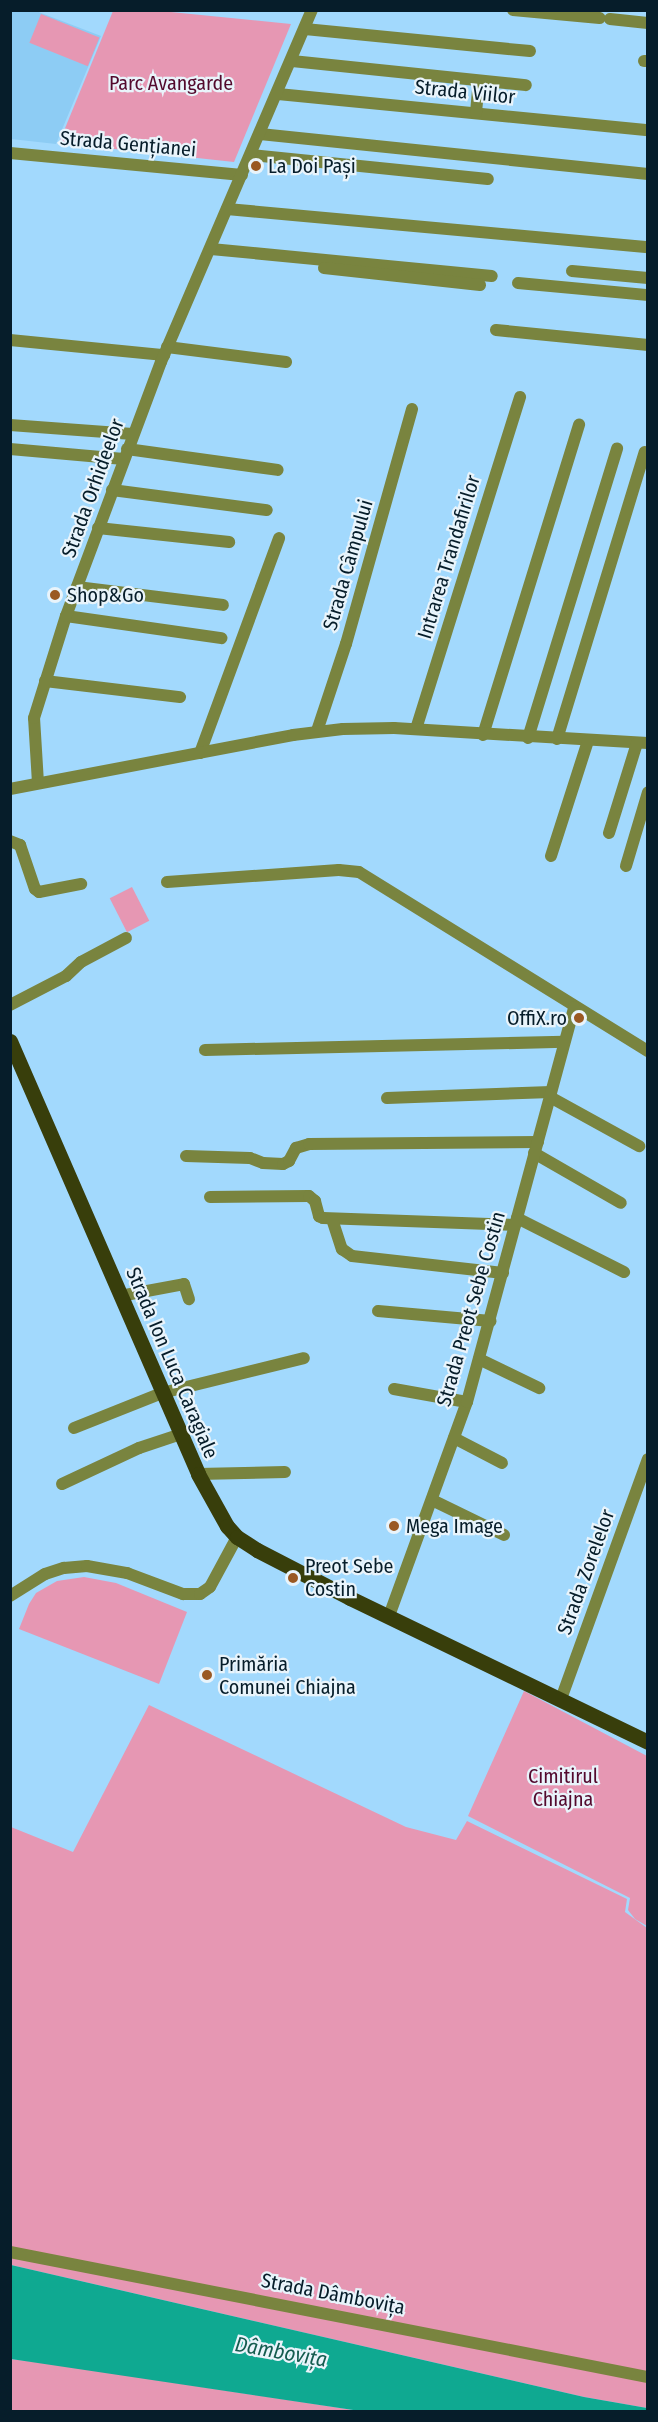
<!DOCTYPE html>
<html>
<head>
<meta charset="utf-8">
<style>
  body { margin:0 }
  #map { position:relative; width:658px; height:2422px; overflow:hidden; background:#a2d9fd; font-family:"Fira Sans Condensed",sans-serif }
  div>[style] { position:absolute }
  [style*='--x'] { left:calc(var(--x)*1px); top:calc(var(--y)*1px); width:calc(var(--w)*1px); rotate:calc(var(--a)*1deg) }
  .built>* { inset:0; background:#8dccf4 }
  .green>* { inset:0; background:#e697b3; transform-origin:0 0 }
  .water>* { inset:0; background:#0fa991 }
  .minor>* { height:12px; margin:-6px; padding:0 6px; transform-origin:6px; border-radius:6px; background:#79843f }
  .major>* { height:15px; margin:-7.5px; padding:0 7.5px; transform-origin:7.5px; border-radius:7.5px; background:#383e0b }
  .dots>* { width:16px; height:16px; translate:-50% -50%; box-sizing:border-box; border:3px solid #e9f4fb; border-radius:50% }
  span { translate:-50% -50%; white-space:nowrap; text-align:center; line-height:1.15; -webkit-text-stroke:4.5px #e9f4fb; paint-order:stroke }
  .park-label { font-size:20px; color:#53092d }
  .street-label { font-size:20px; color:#061d2a }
  .poi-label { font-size:20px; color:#061d2a }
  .left { translate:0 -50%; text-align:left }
  .right { translate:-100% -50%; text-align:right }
  .water-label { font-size:21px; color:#145c4f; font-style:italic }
  .frame { position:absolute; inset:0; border:12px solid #061d2a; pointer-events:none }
</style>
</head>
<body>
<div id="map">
  <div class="built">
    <i style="clip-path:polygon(11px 11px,36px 11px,101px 36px,56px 144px,11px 139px)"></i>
  </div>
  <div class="green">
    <i style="clip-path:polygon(113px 11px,161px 11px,291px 24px,234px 162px,59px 143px)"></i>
    <i style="left:41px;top:14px;width:63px;height:31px;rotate:22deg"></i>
    <i style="left:132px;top:887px;width:38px;height:25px;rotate:63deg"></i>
    <i style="clip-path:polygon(84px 1577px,116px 1583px,187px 1612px,159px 1684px,19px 1629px,29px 1604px,36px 1593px,57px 1581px)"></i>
    <i style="clip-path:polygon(524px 1691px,647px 1756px,647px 1926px,635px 1919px,628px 1910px,630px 1898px,468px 1816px)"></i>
    <i style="clip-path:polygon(149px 1705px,406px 1827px,456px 1840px,467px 1821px,627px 1899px,625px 1912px,647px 1928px,647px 2408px,584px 2397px,11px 2265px,11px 1827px,73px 1852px)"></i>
    <i style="clip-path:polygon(10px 2359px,52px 2364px,360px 2411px,11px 2411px)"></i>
  </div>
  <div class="water">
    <i style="clip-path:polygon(11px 2265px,584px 2397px,647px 2408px,647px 2411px,360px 2411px,11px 2359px)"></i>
  </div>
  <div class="minor">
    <i style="--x:513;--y:10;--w:87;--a:5.3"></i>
    <i style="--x:610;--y:19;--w:38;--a:6"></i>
    <i style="--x:305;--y:29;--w:226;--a:5.6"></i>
    <i style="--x:292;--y:61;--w:235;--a:5.9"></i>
    <i style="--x:644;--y:61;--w:4;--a:0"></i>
    <i style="--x:278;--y:94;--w:372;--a:5.6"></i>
    <i style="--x:476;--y:113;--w:32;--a:-85"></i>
    <i style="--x:260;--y:134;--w:390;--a:5.9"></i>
    <i style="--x:10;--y:153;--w:233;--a:5.4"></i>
    <i style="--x:251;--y:155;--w:238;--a:5.8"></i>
    <i style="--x:227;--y:209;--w:423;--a:5.2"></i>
    <i style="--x:211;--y:249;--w:282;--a:5.5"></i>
    <i style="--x:324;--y:268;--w:157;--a:6.2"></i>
    <i style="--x:572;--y:271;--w:76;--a:5.3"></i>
    <i style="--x:518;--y:283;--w:131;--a:5.3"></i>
    <i style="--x:496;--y:330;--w:153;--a:5.6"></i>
    <i style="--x:10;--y:340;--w:155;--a:5.6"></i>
    <i style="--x:167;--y:347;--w:120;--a:7.2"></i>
    <i style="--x:10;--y:425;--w:123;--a:4.2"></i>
    <i style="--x:10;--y:449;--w:114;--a:5"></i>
    <i style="--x:127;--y:449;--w:152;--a:7.9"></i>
    <i style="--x:112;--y:490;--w:156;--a:7.4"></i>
    <i style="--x:98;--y:528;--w:132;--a:6.1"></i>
    <i style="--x:77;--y:587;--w:147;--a:7"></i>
    <i style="--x:66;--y:616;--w:157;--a:8.1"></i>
    <i style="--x:45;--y:681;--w:136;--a:6.8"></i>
    <i style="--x:416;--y:729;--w:348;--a:-72.6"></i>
    <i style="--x:317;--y:731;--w:92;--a:-71.6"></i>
    <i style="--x:346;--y:644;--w:244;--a:-74.3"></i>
    <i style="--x:483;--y:735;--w:325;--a:-72.8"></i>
    <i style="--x:528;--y:738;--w:303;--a:-72.9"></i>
    <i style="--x:557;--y:739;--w:300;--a:-73"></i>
    <i style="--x:200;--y:753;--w:229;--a:-69.8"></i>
    <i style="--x:38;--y:783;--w:65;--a:-93.5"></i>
    <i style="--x:34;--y:718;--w:107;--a:-72.6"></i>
    <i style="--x:66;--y:616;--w:271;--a:-69.5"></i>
    <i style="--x:161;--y:362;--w:383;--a:-66.8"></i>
    <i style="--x:10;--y:789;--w:288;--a:-10.8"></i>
    <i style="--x:293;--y:735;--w:50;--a:-6.8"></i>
    <i style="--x:343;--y:729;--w:51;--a:-1.1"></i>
    <i style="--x:394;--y:728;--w:254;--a:3.4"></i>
    <i style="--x:609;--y:833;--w:94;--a:-72.7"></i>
    <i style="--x:10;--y:841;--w:11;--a:22"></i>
    <i style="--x:20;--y:845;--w:46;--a:71.2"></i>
    <i style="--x:35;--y:889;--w:5;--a:37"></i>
    <i style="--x:39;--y:892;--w:43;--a:-10.8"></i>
    <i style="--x:551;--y:856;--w:121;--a:-72.2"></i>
    <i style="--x:626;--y:866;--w:77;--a:-73.4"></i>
    <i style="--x:167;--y:882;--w:172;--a:-4"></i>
    <i style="--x:339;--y:870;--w:20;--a:6"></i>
    <i style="--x:359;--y:872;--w:340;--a:31.8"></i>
    <i style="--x:10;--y:1005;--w:63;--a:-27.4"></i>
    <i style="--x:66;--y:976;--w:21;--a:-43"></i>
    <i style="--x:81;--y:962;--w:51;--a:-28.1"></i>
    <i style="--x:205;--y:1050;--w:359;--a:-1.3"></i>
    <i style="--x:550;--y:1097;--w:102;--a:28.8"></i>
    <i style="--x:387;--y:1098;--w:164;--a:-2.1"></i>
    <i style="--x:534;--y:1153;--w:100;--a:29.9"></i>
    <i style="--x:186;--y:1156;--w:64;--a:1.8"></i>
    <i style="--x:250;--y:1158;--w:14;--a:21"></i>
    <i style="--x:263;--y:1163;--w:20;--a:3"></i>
    <i style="--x:283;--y:1164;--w:7;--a:-27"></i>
    <i style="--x:289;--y:1161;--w:15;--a:-62"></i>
    <i style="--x:296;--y:1148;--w:14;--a:-17"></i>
    <i style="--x:309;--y:1144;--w:229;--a:-0.5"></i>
    <i style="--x:210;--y:1197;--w:99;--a:-0.6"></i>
    <i style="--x:309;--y:1196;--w:8;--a:40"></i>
    <i style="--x:315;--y:1201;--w:16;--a:75"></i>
    <i style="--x:319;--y:1216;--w:4;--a:27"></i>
    <i style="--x:323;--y:1218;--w:192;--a:2.1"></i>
    <i style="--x:517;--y:1218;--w:120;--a:26.8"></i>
    <i style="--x:332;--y:1219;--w:32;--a:72"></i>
    <i style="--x:342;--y:1249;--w:12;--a:35"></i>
    <i style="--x:352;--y:1256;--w:152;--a:6.4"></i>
    <i style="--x:120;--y:1296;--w:65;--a:-10.6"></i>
    <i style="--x:184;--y:1284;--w:16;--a:72"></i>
    <i style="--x:378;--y:1311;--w:113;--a:5.1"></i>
    <i style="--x:479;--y:1359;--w:67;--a:25.8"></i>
    <i style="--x:394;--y:1389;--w:74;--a:10.1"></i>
    <i style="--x:74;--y:1428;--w:95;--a:-21.7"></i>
    <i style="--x:162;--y:1393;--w:146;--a:-13.8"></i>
    <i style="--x:454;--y:1438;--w:54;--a:27.5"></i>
    <i style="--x:198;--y:1474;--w:87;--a:-1.3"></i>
    <i style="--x:62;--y:1484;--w:85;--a:-25.1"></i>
    <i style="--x:139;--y:1448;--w:44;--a:-18.4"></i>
    <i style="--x:432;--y:1500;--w:80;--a:25.9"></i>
    <i style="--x:10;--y:1596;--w:41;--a:-32.2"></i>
    <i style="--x:45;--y:1574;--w:20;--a:-18"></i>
    <i style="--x:64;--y:1568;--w:23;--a:-5"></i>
    <i style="--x:87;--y:1566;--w:41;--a:9.9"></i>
    <i style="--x:127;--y:1573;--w:60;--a:20.6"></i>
    <i style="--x:183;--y:1594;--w:17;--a:0"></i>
    <i style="--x:200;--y:1594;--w:12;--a:-35"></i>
    <i style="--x:210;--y:1587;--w:57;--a:-61.6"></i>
    <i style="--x:389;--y:1616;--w:228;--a:-70"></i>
    <i style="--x:467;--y:1402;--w:409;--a:-74.8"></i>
    <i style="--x:561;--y:1699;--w:255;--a:-70.1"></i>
    <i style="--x:10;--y:2252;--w:650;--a:11.09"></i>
  </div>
  <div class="major">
    <i style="--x:10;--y:1041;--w:472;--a:66.5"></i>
    <i style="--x:198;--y:1474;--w:60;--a:60.9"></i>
    <i style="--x:227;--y:1526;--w:15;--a:48"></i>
    <i style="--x:237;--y:1537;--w:24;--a:33"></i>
    <i style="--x:257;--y:1550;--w:105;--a:27.3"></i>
    <i style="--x:350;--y:1598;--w:331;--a:25.8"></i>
  </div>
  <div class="dots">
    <i style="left:256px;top:166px;background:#9a5923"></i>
    <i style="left:55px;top:595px;background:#9a5923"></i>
    <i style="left:579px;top:1018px;background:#9a5923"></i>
    <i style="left:394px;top:1526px;background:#9a5923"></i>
    <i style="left:293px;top:1578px;background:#9a5923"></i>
    <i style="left:207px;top:1675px;background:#9a5923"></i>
  </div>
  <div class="park-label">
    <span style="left:171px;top:83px">Parc Avangarde</span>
    <span style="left:563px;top:1788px">Cimitirul<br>Chiajna</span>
  </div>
  <div class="street-label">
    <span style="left:465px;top:92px;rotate:6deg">Strada Viilor</span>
    <span style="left:128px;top:144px;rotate:5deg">Strada Gențianei</span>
    <span style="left:93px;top:488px;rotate:-70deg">Strada Orhideelor</span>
    <span style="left:449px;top:557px;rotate:-73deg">Intrarea Trandafirilor</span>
    <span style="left:348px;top:565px;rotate:-74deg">Strada Câmpului</span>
    <span style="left:471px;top:1309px;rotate:-74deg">Strada Preot Sebe Costin</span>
    <span style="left:172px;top:1363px;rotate:67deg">Strada Ion Luca Caragiale</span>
    <span style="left:586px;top:1572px;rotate:-70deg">Strada Zorelelor</span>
    <span style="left:333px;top:2294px;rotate:11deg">Strada Dâmbovița</span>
  </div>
  <div class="poi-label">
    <span class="left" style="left:268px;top:166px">La Doi Pași</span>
    <span class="left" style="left:67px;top:595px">Shop&amp;Go</span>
    <span class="right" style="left:567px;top:1018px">OffiX.ro</span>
    <span class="left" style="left:406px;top:1526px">Mega Image</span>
    <span class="left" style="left:305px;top:1578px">Preot Sebe<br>Costin</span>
    <span class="left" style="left:219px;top:1676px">Primăria<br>Comunei Chiajna</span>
  </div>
  <div class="water-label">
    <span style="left:281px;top:2352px;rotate:10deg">Dâmbovița</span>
  </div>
  <div class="frame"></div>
</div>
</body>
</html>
